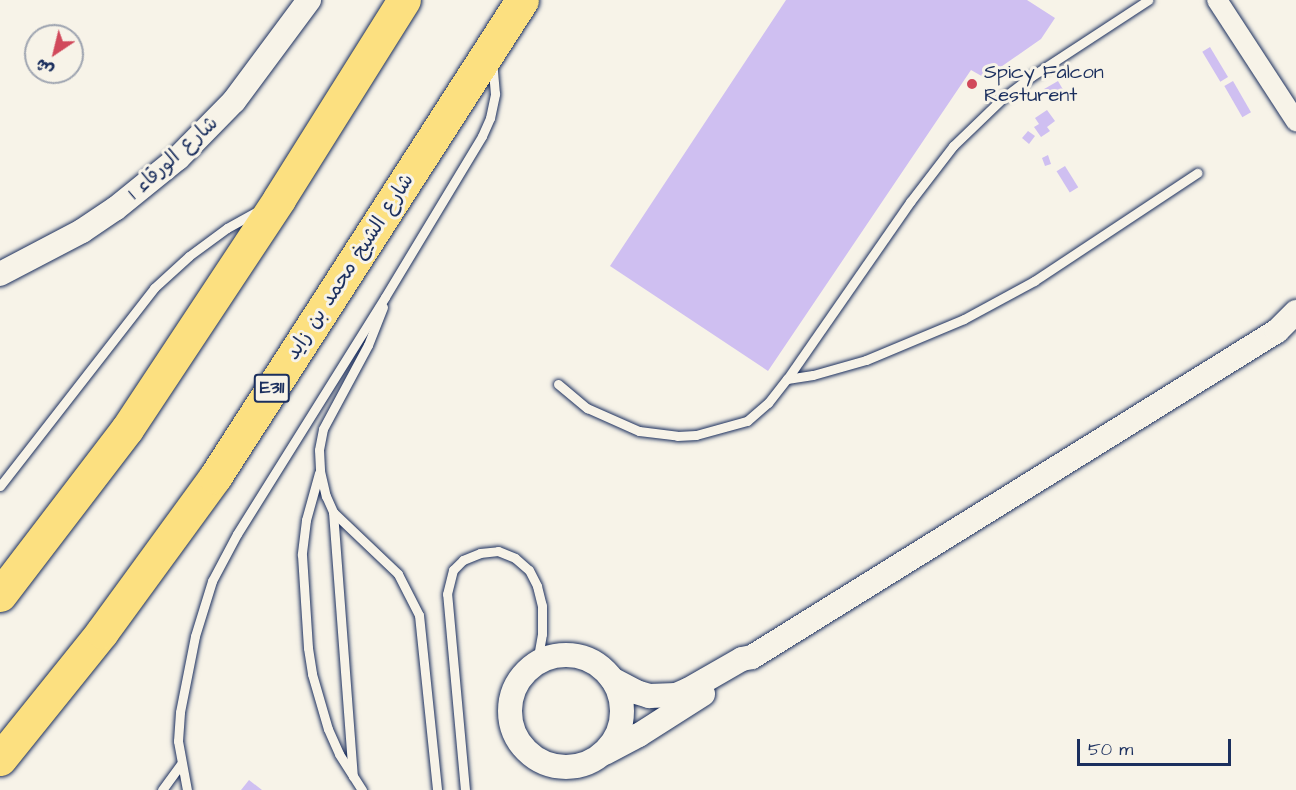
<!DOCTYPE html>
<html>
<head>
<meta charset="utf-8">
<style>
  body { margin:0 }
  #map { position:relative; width:1296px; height:790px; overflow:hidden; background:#f7f3e8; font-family:"Architects Daughter","Playpen Sans Arabic",sans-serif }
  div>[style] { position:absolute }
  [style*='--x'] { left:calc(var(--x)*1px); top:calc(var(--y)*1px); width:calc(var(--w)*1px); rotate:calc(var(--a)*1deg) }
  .building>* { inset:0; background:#cfbff1; transform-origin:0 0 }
  .roads { filter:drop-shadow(0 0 2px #1b2f5e) drop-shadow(0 0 2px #1b2f5e) }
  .service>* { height:9px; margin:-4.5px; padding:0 4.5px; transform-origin:4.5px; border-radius:4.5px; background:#f7f3e8 }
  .minor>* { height:20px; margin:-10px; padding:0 10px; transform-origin:10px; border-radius:10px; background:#f7f3e8 }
  .tertiary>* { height:24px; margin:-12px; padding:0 12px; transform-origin:12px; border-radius:12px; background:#f7f3e8 }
  .tertiary>.ring { margin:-12px; padding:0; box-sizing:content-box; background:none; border:24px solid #f7f3e8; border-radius:50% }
  .motorway>* { height:33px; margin:-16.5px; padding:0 16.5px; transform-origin:16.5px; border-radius:16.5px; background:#fce080 }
  .dots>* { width:16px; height:16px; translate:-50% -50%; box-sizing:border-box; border:3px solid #f7f3e8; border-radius:50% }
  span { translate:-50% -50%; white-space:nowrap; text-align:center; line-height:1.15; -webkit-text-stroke:6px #f7f3e8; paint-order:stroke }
  .shield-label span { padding:2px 4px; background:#f7f3e8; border:2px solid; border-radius:4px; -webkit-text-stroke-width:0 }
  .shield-label { font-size:18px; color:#1b2f5e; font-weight:700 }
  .poi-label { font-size:20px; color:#1b2f5e }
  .left { translate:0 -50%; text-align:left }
  .street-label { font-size:20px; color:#1b2f5e }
  .north { position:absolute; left:24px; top:24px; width:60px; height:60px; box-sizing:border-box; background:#f7f3e8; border:2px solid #9fa5b1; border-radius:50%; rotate:215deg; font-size:16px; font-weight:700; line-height:24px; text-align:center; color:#1b2f5e }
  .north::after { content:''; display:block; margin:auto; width:21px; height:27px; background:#d1495b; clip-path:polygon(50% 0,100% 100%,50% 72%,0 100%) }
  .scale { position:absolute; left:1077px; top:739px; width:154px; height:27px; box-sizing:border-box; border:3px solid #1b2f5e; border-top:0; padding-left:8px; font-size:18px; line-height:21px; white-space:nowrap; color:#1b2f5e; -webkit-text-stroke:4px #f7f3e8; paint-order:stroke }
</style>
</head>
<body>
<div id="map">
  <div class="building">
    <i style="clip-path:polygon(786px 0,1027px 0,1055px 18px,1041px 39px,985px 78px,971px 70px,768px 371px,610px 266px)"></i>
    <i style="left:1210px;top:47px;width:35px;height:9px;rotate:59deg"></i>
    <i style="left:1058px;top:81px;width:14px;height:16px;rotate:60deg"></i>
    <i style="left:1233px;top:81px;width:36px;height:10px;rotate:60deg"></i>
    <i style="clip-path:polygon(1047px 110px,1055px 121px,1047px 127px,1050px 131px,1041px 137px,1034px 127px,1039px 124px,1035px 118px)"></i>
    <i style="clip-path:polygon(1028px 131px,1035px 136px,1029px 144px,1022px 138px)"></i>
    <i style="clip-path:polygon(1048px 155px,1051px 164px,1045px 166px,1042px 158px)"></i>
    <i style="left:1065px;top:166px;width:25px;height:10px;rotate:58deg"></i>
    <i style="clip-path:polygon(249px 780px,262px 790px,241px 790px)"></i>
  </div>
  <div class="roads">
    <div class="service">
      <i style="--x:383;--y:307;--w:41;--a:111.5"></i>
      <i style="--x:368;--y:345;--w:95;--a:118.2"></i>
      <i style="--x:323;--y:429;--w:21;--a:101"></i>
      <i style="--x:319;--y:450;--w:21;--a:87"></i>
      <i style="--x:320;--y:471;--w:26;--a:77"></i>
      <i style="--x:326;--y:496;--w:17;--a:66"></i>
      <i style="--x:333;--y:512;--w:90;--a:43.6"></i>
      <i style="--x:398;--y:574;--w:46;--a:62.9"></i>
      <i style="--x:419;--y:615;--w:176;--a:84.1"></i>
      <i style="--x:787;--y:379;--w:26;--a:-9"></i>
      <i style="--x:813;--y:375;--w:55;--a:-15.8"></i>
      <i style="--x:866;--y:360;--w:106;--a:-22.7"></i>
      <i style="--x:964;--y:319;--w:80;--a:-28.5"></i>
      <i style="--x:1034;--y:281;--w:196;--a:-33.5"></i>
      <i style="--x:558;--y:384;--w:38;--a:40"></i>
      <i style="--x:587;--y:408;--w:57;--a:23.9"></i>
      <i style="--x:639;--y:431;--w:38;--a:7"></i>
      <i style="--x:677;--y:436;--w:19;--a:-3"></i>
      <i style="--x:696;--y:435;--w:53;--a:-15.4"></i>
      <i style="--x:747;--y:421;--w:28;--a:-41"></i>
      <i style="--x:768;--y:403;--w:31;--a:-52"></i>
      <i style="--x:787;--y:379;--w:216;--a:-55.2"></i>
      <i style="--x:910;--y:202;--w:71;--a:-52.5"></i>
      <i style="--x:953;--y:146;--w:71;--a:-43.9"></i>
      <i style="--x:1004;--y:97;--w:35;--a:-37"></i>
      <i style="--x:1032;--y:76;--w:139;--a:-33.2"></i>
      <i style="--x:319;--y:473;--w:49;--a:105.5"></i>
      <i style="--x:306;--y:520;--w:35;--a:97"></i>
      <i style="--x:302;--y:555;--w:93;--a:86.3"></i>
      <i style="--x:308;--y:648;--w:26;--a:81"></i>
      <i style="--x:312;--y:674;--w:57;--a:73.8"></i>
      <i style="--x:328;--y:729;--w:27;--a:66"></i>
      <i style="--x:339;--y:754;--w:43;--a:57.4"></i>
      <i style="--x:0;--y:486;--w:251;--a:-52.1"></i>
      <i style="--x:154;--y:288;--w:47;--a:-42.4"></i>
      <i style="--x:189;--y:256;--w:47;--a:-36.4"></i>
      <i style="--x:227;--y:228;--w:33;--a:-29"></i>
      <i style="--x:333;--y:512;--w:265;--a:85.7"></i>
      <i style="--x:162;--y:790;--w:32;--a:-54"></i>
      <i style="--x:187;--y:790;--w:50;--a:-100.4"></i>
      <i style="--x:178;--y:741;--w:29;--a:-86"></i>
      <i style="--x:180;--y:712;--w:77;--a:-78.8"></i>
      <i style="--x:195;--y:636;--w:58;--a:-72.8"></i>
      <i style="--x:212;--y:581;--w:53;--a:-62"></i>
      <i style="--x:237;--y:534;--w:279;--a:-58"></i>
      <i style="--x:385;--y:297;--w:188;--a:-58.9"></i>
      <i style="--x:482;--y:136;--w:20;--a:-66"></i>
      <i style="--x:490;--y:118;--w:25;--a:-78"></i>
      <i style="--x:495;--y:94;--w:32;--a:-95"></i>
      <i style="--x:465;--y:790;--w:197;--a:-95.2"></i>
      <i style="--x:447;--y:594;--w:25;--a:-76"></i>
      <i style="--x:453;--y:570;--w:14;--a:-45"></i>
      <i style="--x:463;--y:560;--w:18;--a:-22"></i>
      <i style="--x:480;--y:553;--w:18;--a:-6"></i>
      <i style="--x:498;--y:551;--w:18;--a:22"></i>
      <i style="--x:515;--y:558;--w:18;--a:41"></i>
      <i style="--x:529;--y:570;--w:18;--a:63"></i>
      <i style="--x:537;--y:586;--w:21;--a:76"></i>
      <i style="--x:542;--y:606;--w:28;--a:90"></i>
      <i style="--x:542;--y:634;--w:28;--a:100"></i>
    </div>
    <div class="minor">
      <i style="--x:1217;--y:0;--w:145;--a:56.9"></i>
    </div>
    <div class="tertiary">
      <i style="--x:0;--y:274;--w:93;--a:-27.7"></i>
      <i style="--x:82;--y:231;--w:40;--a:-34"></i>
      <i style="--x:115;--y:209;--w:81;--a:-39"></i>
      <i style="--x:178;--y:158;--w:80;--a:-45.5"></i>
      <i style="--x:234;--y:101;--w:126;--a:-53.4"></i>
      <i class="ring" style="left:510px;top:655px;width:88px;height:88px"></i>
      <i style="--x:612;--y:679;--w:27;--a:28"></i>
      <i style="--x:636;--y:692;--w:14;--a:17"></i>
      <i style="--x:649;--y:696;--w:27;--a:-2"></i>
      <i style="--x:676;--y:695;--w:13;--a:-23"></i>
      <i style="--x:688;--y:690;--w:62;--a:-29.9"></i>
      <i style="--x:742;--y:659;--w:10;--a:-11"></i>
      <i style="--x:752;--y:657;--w:618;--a:-31.84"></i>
      <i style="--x:1277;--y:331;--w:27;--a:-45"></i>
      <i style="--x:605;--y:753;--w:38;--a:-28"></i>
      <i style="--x:639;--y:735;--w:76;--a:-32.6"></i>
    </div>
    <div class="motorway">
      <i style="--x:0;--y:595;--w:209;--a:-52.6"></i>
      <i style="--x:127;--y:429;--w:276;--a:-56.5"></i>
      <i style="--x:279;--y:199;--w:235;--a:-57.9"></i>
      <i style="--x:0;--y:759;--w:163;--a:-51.2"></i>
      <i style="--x:102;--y:632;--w:192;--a:-53.9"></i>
      <i style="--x:215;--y:477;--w:567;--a:-57.23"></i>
    </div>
  </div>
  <div class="dots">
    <i style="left:972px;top:84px;background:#d1495b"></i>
  </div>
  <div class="shield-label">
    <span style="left:272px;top:388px">E311</span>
  </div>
  <div class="poi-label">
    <span class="left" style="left:984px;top:84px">Spicy Falcon<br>Resturent</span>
  </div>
  <div class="street-label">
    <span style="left:173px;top:158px;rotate:-42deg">شارع الورقاء 1</span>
    <span style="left:350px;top:267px;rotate:-57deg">شارع الشيخ محمد بن زايد</span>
  </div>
  <div class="north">ش</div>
  <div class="scale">50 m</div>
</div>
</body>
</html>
